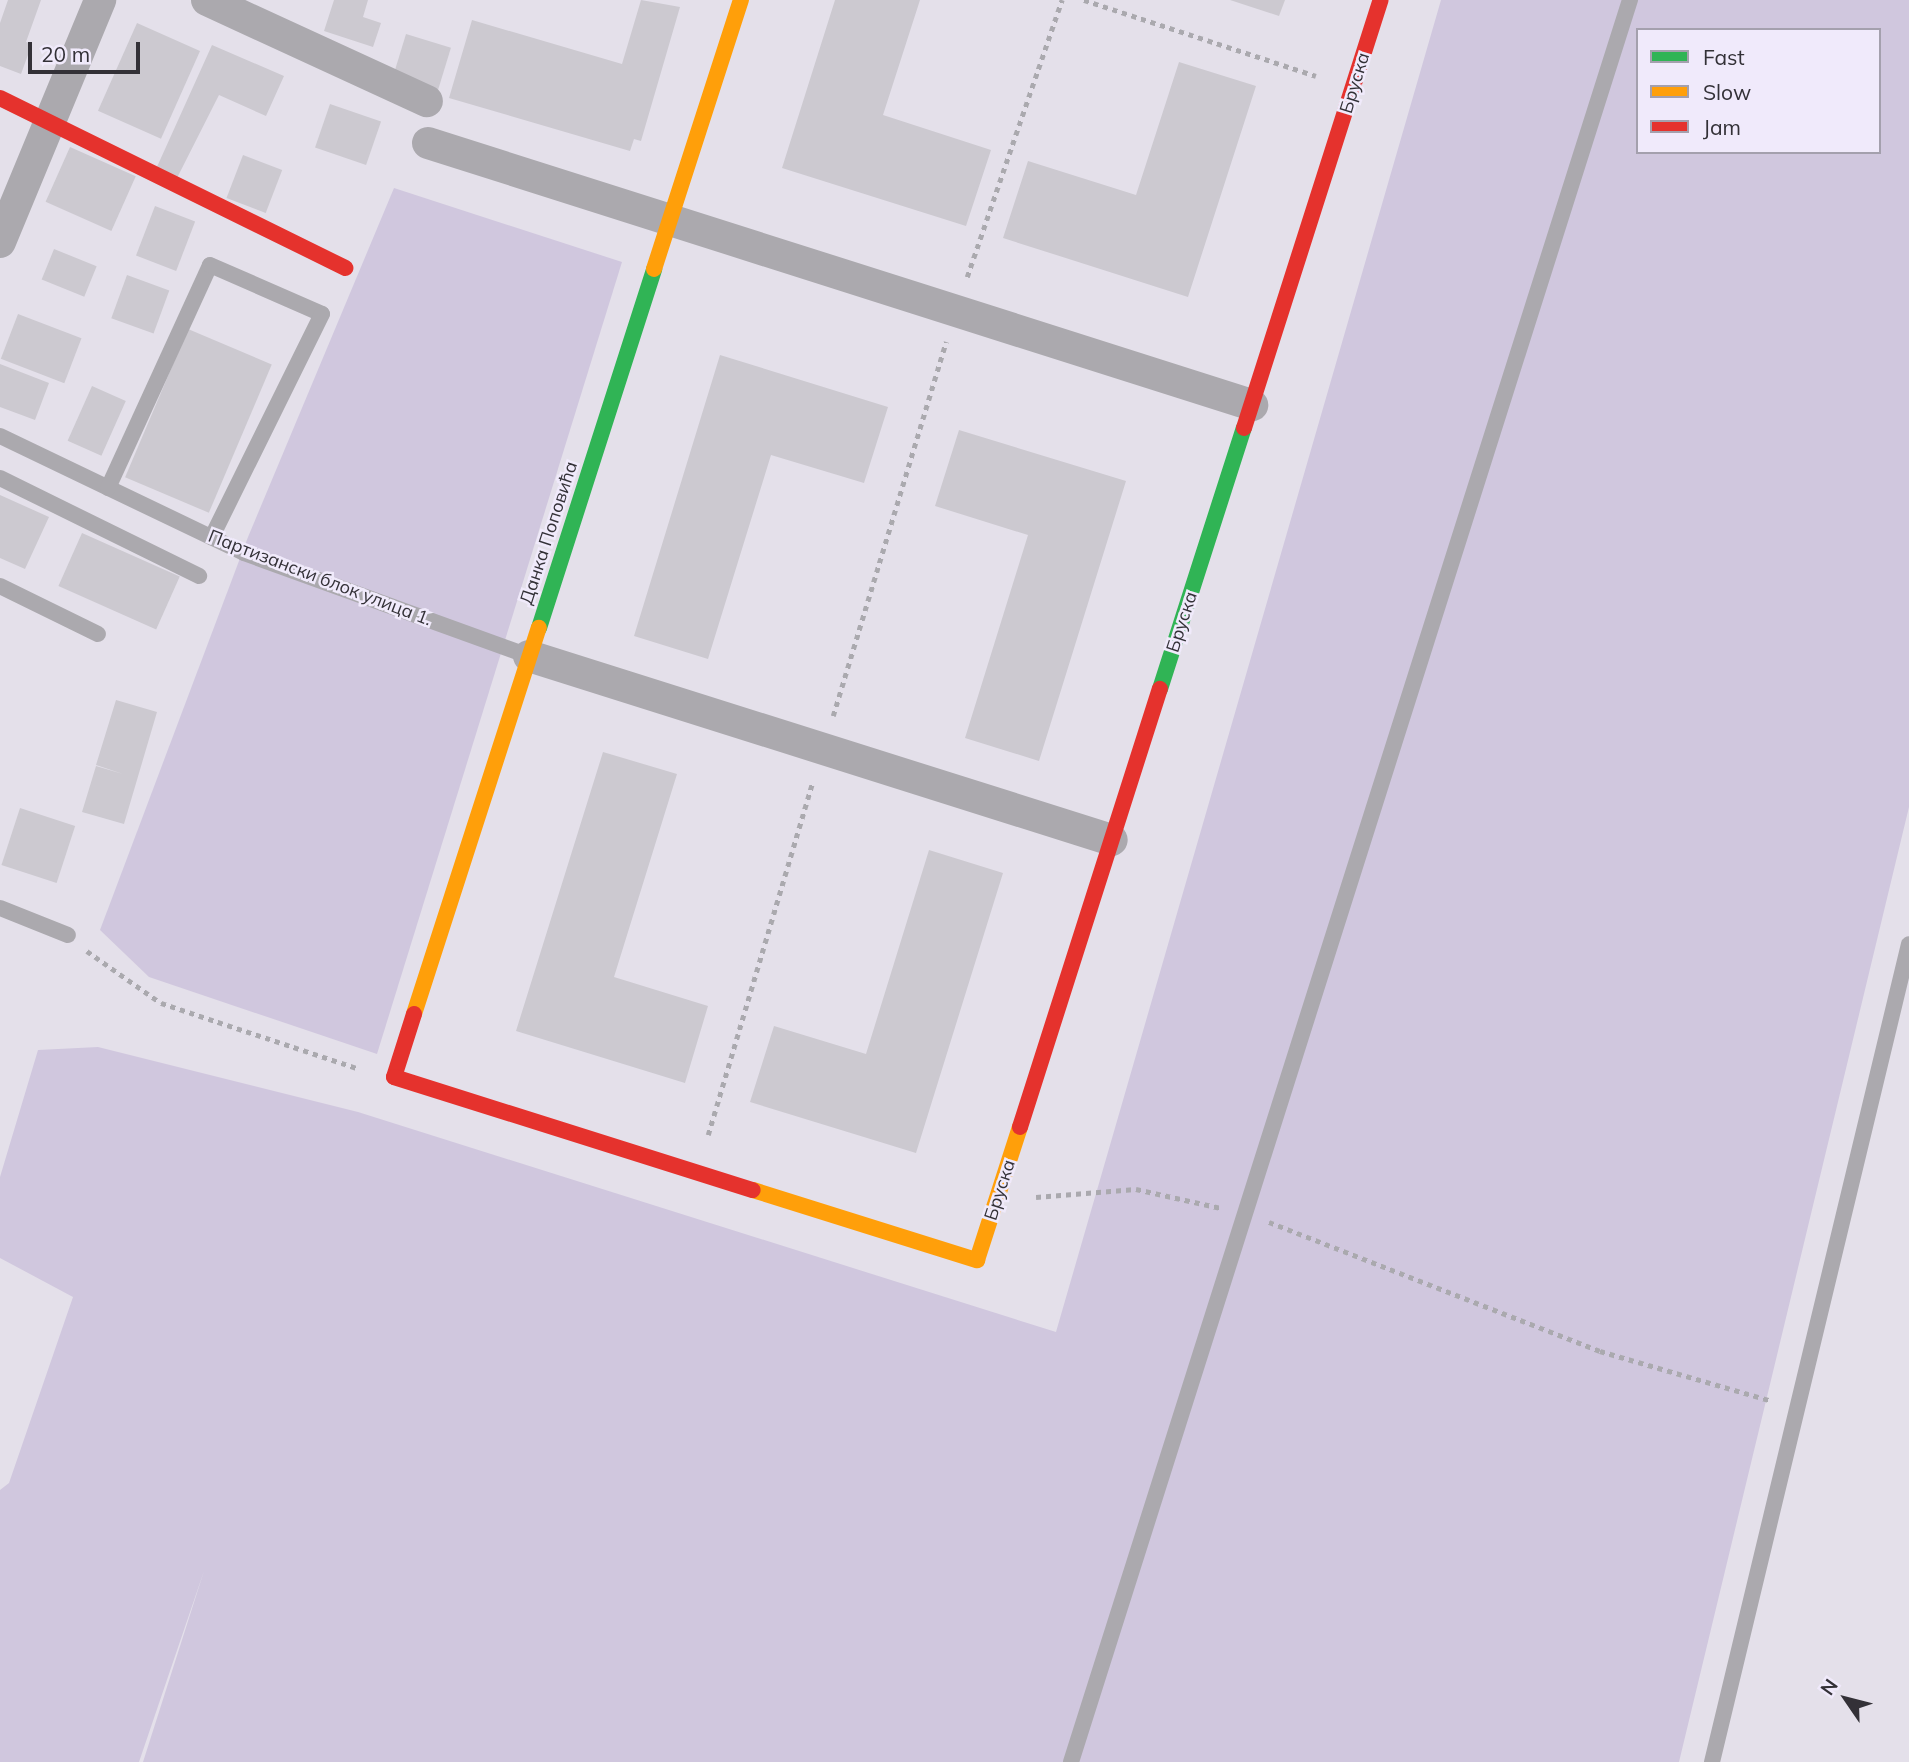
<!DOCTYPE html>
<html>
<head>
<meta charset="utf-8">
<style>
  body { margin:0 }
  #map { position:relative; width:1909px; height:1762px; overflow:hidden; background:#e4e0ea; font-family:Mulish,sans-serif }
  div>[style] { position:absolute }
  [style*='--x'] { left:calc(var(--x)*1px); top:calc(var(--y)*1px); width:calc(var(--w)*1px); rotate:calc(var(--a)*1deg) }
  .green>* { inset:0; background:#d0c7de }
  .building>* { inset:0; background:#ccc9d0; transform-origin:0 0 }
  .path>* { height:4.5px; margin-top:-2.25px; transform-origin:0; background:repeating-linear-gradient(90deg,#aaa9ae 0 5px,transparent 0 10px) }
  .lane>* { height:16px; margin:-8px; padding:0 8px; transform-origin:8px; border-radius:8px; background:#aba9ae }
  .street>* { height:32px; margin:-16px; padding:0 16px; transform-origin:16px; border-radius:16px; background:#aba9ae }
  .fast>* { height:16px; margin:-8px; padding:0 8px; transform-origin:8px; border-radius:8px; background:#30b455 }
  .slow>* { height:16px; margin:-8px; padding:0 8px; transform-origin:8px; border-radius:8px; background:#ff9f0a }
  .jam>* { height:16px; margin:-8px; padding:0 8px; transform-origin:8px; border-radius:8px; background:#e5322d }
  span { translate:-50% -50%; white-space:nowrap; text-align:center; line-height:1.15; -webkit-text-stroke:5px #f0eafb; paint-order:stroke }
  .street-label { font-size:18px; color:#333137 }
  .legend { position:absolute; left:1636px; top:28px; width:245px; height:126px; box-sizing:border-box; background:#f0eafb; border:2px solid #a4a0ad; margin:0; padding:9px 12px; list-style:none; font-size:21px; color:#333137 }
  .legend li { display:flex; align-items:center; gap:14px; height:35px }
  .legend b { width:35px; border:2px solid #a4a0ad }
  .north { position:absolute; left:1811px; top:1664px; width:70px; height:70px; -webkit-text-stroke:5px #f0eafb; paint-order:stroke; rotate:305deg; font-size:19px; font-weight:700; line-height:28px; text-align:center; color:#333137 }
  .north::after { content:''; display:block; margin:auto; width:24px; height:32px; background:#333137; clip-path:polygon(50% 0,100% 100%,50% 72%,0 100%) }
  .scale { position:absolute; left:28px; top:42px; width:112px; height:32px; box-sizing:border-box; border:4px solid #333137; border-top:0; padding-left:9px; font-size:21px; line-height:24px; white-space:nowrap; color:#333137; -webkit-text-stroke:5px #f0eafb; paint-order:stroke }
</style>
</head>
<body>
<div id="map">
  <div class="green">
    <i style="clip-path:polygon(evenodd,1441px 0,1909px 0,1909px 807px,1679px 1762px,143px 1762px,204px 1571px,139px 1762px,0 1762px,0 1490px,9px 1483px,73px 1297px,0 1258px,0 1177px,38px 1050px,98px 1047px,358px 1112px,1056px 1332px,1441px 0,1638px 30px,1879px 30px,1879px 152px,1638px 152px,1638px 30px)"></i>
    <i style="clip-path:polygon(394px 188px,622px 262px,377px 1054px,149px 977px,100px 930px,248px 537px)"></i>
  </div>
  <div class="building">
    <i style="clip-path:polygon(8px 0,41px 0,26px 42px,32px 44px,21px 74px,0 66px,0 23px)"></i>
    <i style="clip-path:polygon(334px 0,368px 0,363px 17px,381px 23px,373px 47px,324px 31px)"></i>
    <i style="clip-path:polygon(641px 0,680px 7px,641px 141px,634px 139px,630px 151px,449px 98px,472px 20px,622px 64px)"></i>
    <i style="clip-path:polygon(835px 0,920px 0,883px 115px,991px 150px,966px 226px,782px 168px)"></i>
    <i style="clip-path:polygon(1230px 0,1285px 0,1279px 16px)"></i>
    <i style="left:137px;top:23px;width:69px;height:96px;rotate:24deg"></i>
    <i style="left:406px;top:34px;width:47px;height:47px;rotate:17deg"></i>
    <i style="clip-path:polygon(212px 45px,284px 76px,266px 116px,219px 95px,177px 178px,156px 169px)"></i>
    <i style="clip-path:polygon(1179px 62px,1256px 86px,1188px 297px,1003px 238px,1028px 161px,1136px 195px)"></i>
    <i style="left:330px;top:104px;width:54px;height:46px;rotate:19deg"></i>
    <i style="left:70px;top:147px;width:72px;height:60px;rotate:24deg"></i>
    <i style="left:243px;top:155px;width:42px;height:46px;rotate:21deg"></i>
    <i style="left:155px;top:206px;width:43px;height:53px;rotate:21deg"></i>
    <i style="left:54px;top:249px;width:46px;height:33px;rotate:22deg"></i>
    <i style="left:127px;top:275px;width:45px;height:46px;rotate:20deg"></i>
    <i style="left:18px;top:314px;width:68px;height:48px;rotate:21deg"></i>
    <i style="left:188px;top:329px;width:91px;height:161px;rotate:23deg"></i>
    <i style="clip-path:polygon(720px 355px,888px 407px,864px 483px,771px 455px,708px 659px,634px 636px)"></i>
    <i style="clip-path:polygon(0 364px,49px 383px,35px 420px,0 407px)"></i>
    <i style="left:92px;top:386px;width:37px;height:60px;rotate:24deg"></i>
    <i style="clip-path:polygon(959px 430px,1126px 481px,1039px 761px,965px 738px,1028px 535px,935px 506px)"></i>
    <i style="clip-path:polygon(0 495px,49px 517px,25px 569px,0 558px)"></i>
    <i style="left:82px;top:533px;width:107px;height:58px;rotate:24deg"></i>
    <i style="clip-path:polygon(116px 700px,157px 712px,124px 824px,82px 812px,96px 766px,123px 774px,96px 765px)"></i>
    <i style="clip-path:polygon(603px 752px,677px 774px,614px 977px,708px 1006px,685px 1083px,516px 1031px)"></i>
    <i style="left:20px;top:808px;width:58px;height:60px;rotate:18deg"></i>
    <i style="clip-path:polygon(929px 850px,1003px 873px,916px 1153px,750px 1102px,774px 1026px,866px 1054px)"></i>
  </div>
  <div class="path">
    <i style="--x:1084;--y:0;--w:244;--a:18.1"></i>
    <i style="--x:967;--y:277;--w:293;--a:-71.1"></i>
    <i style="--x:833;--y:716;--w:391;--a:-73.2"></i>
    <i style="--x:87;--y:951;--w:90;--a:35.1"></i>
    <i style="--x:161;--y:1003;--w:209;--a:18.4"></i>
    <i style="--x:708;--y:1135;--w:369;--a:-73.5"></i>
    <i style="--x:1036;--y:1197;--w:100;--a:-4.6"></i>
    <i style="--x:1136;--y:1189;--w:87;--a:12.6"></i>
    <i style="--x:1269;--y:1222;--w:355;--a:21.3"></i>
    <i style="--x:1600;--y:1351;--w:179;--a:16.2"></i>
  </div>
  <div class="lane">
    <i style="--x:0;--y:436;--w:271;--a:25.6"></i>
    <i style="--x:244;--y:553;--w:303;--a:19.9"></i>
    <i style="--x:0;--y:478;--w:222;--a:26.2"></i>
    <i style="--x:108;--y:488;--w:245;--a:-65.4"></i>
    <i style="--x:210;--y:265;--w:122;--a:23.6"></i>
    <i style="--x:322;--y:314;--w:249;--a:116.3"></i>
    <i style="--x:0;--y:586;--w:109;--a:26.1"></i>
    <i style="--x:0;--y:908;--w:73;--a:21.7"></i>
    <i style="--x:1071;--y:1762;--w:1849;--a:-72.4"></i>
    <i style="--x:1712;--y:1762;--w:841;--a:-76.46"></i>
  </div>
  <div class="street">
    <i style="--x:207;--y:0;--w:242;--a:24.7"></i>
    <i style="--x:428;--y:143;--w:865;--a:17.64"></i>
    <i style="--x:0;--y:242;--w:262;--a:-67.5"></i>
    <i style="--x:529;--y:656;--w:611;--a:17.52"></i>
  </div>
  <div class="fast">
    <i style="--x:539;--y:628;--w:377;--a:-72.2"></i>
    <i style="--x:1160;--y:689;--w:274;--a:-72.2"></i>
  </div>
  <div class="slow">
    <i style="--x:654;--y:269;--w:283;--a:-72.1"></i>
    <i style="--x:414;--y:1014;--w:406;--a:-72.1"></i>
    <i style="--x:753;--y:1190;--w:235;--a:17.4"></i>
    <i style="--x:977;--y:1260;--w:140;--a:-72.1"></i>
  </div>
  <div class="jam">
    <i style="--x:0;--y:98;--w:385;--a:26.2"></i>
    <i style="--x:1244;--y:428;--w:449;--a:-72.3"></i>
    <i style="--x:414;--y:1014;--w:66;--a:107.6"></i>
    <i style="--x:394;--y:1077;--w:376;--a:17.5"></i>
    <i style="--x:1020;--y:1127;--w:460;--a:-72.3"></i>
  </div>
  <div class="street-label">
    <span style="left:1355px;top:83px;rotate:-73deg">Бруска</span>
    <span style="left:549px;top:533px;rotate:-72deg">Данка Поповића</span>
    <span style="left:320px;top:578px;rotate:21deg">Партизански блок улица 1.</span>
    <span style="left:1182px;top:622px;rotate:-72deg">Бруска</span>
    <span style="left:1000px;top:1190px;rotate:-72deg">Бруска</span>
  </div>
  <ul class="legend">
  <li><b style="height:9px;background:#30b455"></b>Fast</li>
  <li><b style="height:9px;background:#ff9f0a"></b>Slow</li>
  <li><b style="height:9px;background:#e5322d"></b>Jam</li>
  </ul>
  <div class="north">N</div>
  <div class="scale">20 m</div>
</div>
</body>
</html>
